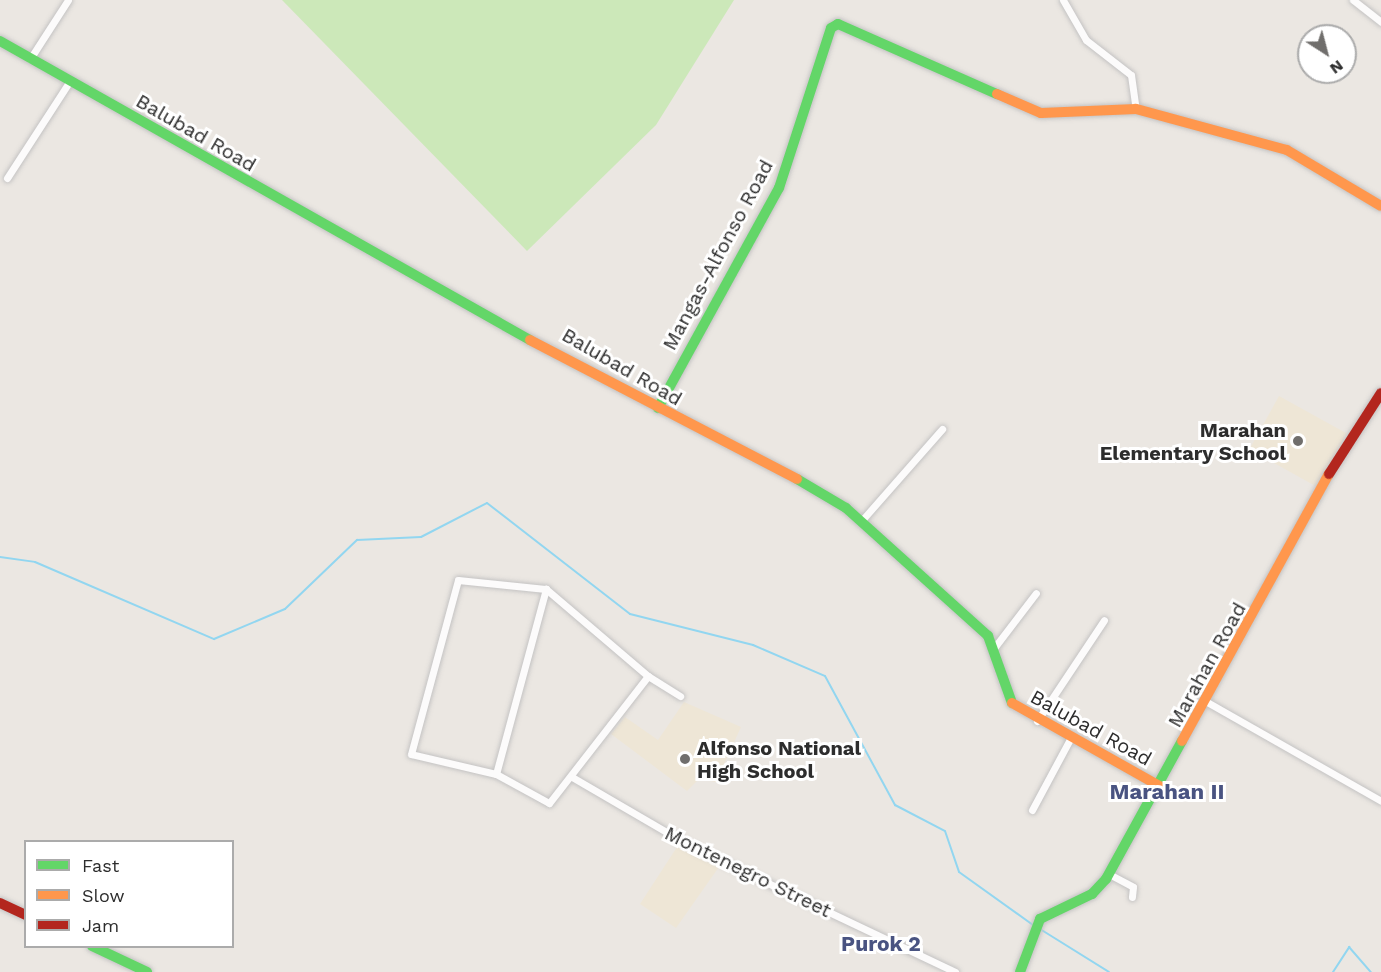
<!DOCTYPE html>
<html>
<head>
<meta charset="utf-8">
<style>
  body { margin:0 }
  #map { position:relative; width:1381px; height:972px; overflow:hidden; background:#ebe7e2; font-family:"Work Sans",sans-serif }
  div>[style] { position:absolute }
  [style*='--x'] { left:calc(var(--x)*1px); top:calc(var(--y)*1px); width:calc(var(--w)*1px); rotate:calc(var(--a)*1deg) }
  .education>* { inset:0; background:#eee6d6; transform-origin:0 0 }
  .green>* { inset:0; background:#cce8b9 }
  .stream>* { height:2px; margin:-1px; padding:0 1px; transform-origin:1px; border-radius:1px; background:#92d6f0 }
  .roads { filter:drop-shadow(0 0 2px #c4c3c3) drop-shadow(0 0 2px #c4c3c3) }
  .street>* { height:7px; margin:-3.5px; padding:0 3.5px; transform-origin:3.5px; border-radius:3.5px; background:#fcfbfb }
  .fast>* { height:10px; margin:-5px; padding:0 5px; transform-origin:5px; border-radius:5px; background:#63d668 }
  .slow>* { height:10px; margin:-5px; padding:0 5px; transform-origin:5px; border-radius:5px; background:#ff974d }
  .jam>* { height:10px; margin:-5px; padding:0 5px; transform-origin:5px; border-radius:5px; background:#b3261e }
  .dots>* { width:16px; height:16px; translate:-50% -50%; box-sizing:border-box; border:3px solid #fff; border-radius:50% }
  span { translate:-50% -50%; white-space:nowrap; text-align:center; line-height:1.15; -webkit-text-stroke:6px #fff; paint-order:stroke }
  .street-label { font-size:20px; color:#2d2d2d }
  .poi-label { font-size:20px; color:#2d2d2d; font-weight:700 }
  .right { translate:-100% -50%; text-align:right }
  .left { translate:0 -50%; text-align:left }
  .neighbourhood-label { font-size:21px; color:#495381; font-weight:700 }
  .quarter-label { font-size:22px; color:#495381; font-weight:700 }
  .legend { position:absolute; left:24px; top:840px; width:210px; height:108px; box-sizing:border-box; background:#fff; border:2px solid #ababab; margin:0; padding:8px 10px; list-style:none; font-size:18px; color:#2d2d2d }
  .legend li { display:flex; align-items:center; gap:12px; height:30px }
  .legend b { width:30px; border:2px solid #ababab }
  .north { position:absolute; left:1297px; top:24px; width:60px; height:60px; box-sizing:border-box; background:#fff; border:2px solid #ababab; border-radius:50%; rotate:144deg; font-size:16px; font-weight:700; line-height:24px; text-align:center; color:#2d2d2d }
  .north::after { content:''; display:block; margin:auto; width:21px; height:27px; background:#706e6c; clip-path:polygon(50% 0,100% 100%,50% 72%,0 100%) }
</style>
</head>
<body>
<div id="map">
  <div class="education">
    <i style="left:1279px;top:396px;width:77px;height:61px;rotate:29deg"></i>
    <i style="clip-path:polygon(684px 702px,741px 727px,716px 782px,699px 779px,687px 791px,611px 734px,625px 717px,658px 740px)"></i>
    <i style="clip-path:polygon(679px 844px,721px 864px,676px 928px,640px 904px)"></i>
  </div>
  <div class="green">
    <i style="clip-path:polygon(282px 0,734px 0,656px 125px,527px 251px)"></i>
  </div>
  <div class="stream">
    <i style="--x:0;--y:557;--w:35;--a:8"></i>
    <i style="--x:35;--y:562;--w:195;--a:23.3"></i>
    <i style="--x:214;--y:639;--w:77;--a:-22.9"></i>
    <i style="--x:285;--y:609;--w:100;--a:-43.8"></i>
    <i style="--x:357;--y:540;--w:64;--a:-2.7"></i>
    <i style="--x:421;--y:537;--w:74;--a:-27.3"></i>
    <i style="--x:487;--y:503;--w:181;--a:37.8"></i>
    <i style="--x:630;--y:614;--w:127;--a:14.1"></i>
    <i style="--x:753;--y:645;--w:78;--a:23.3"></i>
    <i style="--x:825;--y:676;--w:147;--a:61.5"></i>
    <i style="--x:895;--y:805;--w:56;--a:27.5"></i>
    <i style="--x:945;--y:831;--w:43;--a:71.1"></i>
    <i style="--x:959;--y:872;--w:91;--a:35.6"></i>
    <i style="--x:1040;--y:929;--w:81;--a:31.9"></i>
    <i style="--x:1333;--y:972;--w:30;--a:-57"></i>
    <i style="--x:1349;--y:947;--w:33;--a:49"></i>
  </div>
  <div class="roads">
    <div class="street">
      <i style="--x:1063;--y:0;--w:46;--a:60.1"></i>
      <i style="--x:1086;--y:40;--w:57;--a:37.9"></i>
      <i style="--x:1131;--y:75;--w:34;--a:82"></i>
      <i style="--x:1353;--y:0;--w:36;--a:38"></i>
      <i style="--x:30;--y:59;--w:70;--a:-57.2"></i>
      <i style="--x:7;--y:178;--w:114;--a:-57.1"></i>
      <i style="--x:863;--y:519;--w:120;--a:-48.7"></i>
      <i style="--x:994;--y:648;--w:69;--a:-52.6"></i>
      <i style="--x:648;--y:676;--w:161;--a:127.9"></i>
      <i style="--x:549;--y:803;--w:60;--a:-151.3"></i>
      <i style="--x:496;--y:774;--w:87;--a:-166.8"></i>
      <i style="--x:411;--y:754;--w:180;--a:-74.9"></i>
      <i style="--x:458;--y:580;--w:88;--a:5.8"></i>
      <i style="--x:546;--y:589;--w:134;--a:40.5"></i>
      <i style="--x:648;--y:676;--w:38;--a:32"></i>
      <i style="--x:1207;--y:702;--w:200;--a:29.6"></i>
      <i style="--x:1037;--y:721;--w:121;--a:-56.4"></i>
      <i style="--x:496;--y:774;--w:192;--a:-74.9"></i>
      <i style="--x:572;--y:777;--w:141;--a:30.2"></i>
      <i style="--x:694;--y:848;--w:289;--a:25.4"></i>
      <i style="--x:1032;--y:810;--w:81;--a:-61.8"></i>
      <i style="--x:1109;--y:874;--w:27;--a:28"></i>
      <i style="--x:1133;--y:887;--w:10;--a:96"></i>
    </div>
    <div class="fast">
      <i style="--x:0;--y:41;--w:609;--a:29.43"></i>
      <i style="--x:658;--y:408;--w:251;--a:-61.2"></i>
      <i style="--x:779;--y:188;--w:168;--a:-72"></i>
      <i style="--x:831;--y:28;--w:8;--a:-30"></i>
      <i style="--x:838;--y:24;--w:174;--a:23.8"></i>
      <i style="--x:797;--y:479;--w:57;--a:30.6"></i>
      <i style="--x:846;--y:508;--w:191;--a:42"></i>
      <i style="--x:988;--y:636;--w:71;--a:70.3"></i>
      <i style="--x:92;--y:946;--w:61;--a:25.3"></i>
      <i style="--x:1020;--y:972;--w:57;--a:-69.3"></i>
      <i style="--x:1040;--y:919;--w:58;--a:-25.7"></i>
      <i style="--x:1092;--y:894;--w:21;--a:-47"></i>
      <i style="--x:1106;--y:879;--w:158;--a:-61.2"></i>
    </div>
    <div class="slow">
      <i style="--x:997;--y:94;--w:48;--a:23.4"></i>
      <i style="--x:1041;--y:113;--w:95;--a:-2.4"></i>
      <i style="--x:1136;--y:109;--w:156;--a:15.2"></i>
      <i style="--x:1287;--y:150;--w:109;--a:30.8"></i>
      <i style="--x:530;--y:340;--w:301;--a:27.5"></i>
      <i style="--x:1012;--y:703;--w:171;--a:29.4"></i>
      <i style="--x:1182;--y:741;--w:305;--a:-61.2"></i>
    </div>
    <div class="jam">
      <i style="--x:1329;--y:474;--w:96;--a:-57.3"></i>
      <i style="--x:0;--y:903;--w:29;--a:25"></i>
    </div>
  </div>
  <div class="dots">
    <i style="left:1298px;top:441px;background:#706e6c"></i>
    <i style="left:685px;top:759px;background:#706e6c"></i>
  </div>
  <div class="street-label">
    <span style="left:196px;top:133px;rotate:30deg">Balubad Road</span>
    <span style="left:718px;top:255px;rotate:-62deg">Mangas-Alfonso Road</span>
    <span style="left:622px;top:367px;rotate:30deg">Balubad Road</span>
    <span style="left:1207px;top:665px;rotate:-61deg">Marahan Road</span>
    <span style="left:1091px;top:728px;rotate:29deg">Balubad Road</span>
    <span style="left:748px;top:872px;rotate:26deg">Montenegro Street</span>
  </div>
  <div class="poi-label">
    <span class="right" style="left:1286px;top:442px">Marahan<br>Elementary School</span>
    <span class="left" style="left:697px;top:760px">Alfonso National<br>High School</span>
  </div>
  <div class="neighbourhood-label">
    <span style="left:881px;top:944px">Purok 2</span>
  </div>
  <div class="quarter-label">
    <span style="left:1167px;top:792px">Marahan II</span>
  </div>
  <ul class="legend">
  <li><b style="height:8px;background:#63d668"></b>Fast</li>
  <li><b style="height:8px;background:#ff974d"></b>Slow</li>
  <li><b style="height:8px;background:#b3261e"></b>Jam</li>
  </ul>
  <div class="north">N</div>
</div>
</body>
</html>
